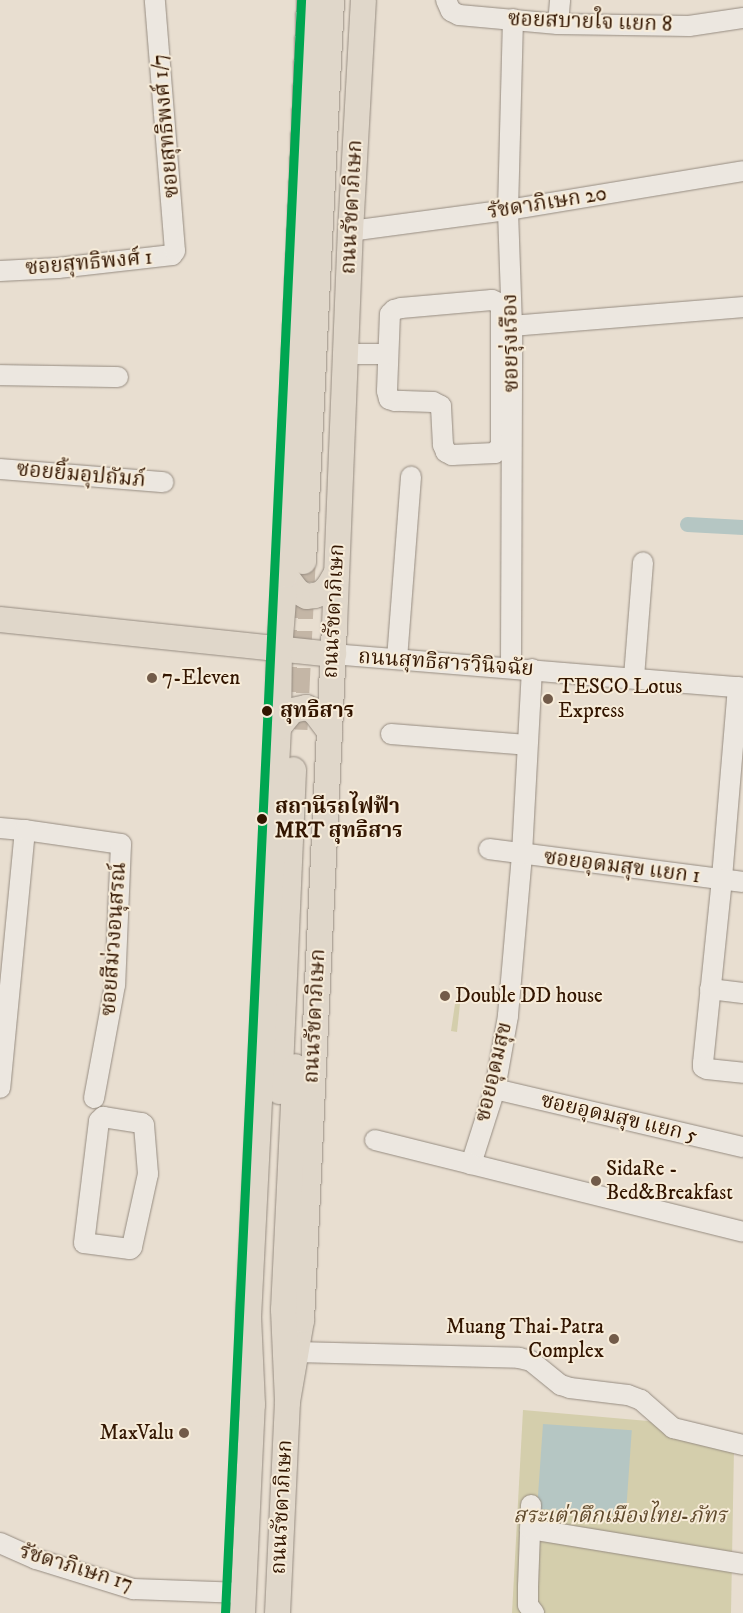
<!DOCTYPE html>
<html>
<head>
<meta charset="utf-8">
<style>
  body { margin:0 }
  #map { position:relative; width:743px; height:1613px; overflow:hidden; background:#e8ded0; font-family:"IM FELL DW Pica","Noto Serif Thai",serif }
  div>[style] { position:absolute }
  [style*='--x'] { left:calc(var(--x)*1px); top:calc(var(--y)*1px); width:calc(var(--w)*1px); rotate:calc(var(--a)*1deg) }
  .green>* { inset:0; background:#d4ceac }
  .water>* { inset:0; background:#b5c6c3; transform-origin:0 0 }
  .canal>* { height:15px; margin:-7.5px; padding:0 7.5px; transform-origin:7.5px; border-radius:7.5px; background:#b5c6c3 }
  .major-tunnel>* { height:25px; margin-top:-12.5px; transform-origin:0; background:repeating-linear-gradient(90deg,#c4b6a6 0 25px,transparent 0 37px) }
  .roads { filter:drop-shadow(0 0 1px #968c81) drop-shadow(0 0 1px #968c81) }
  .minor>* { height:20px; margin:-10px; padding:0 10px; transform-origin:10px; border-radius:10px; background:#ece7e0 }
  .major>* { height:25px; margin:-12.5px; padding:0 12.5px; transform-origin:12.5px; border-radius:12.5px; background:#e0d7ca }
  .metro-1>* { height:9px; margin:-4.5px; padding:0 4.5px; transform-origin:4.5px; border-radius:4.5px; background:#00a651 }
  .dots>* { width:14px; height:14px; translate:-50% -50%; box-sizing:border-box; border:2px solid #f7ecd9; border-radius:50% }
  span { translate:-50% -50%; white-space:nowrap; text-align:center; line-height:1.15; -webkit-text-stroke:4px #f7ecd9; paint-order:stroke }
  .street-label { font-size:21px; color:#321500 }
  .poi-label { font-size:21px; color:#321500 }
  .left { translate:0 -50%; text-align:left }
  .right { translate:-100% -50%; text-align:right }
  .stop-label { font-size:21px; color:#321500; font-weight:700 }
  .park-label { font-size:21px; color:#5e482b; font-style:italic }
</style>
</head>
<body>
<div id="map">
  <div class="green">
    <i style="clip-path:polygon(455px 1004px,460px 1004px,457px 1032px,451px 1031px)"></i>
    <i style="clip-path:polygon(523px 1410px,648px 1421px,734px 1449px,731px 1613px,512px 1613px)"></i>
  </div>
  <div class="water">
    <i style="left:543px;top:1424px;width:89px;height:85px;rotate:4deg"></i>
  </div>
  <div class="canal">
    <i style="--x:687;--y:524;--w:56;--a:3.1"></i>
  </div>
  <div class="major-tunnel">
    <i style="--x:295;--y:729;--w:163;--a:-87.2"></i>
  </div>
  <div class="roads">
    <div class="minor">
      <i style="--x:446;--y:0;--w:12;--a:66"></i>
      <i style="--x:451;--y:11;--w:9;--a:27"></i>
      <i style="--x:459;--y:15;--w:99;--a:5.2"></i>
      <i style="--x:558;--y:24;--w:131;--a:0.9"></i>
      <i style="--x:689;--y:26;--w:55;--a:-8.4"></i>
      <i style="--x:558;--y:24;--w:24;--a:-85"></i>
      <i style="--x:350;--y:231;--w:159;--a:-7.6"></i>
      <i style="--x:508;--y:210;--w:238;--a:-9.4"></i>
      <i style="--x:0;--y:271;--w:58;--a:-3"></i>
      <i style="--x:58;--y:268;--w:115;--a:-6.5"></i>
      <i style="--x:172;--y:255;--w:5;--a:-53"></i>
      <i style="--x:175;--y:251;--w:252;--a:-94.6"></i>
      <i style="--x:492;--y:300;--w:10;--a:24"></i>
      <i style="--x:501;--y:304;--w:141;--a:90"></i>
      <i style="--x:501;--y:445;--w:10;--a:127"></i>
      <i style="--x:495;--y:453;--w:43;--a:177.3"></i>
      <i style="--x:452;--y:455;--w:7;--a:-153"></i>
      <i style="--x:446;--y:452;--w:8;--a:-113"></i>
      <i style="--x:443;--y:445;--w:39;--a:-93"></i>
      <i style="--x:441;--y:406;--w:9;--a:-153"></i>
      <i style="--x:433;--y:402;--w:38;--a:-178"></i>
      <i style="--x:395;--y:401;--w:6;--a:-162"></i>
      <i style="--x:389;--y:399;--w:8;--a:-104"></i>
      <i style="--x:387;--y:391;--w:77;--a:-87.8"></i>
      <i style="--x:390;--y:314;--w:6;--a:-45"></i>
      <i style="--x:394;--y:310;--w:7;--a:-16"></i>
      <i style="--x:401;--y:308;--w:91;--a:-5"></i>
      <i style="--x:512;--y:326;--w:232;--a:-4.7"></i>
      <i style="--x:345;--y:354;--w:43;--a:0"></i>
      <i style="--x:0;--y:375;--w:118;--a:1"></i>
      <i style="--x:0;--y:469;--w:164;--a:4.6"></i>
      <i style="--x:333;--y:654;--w:411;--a:4.7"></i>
      <i style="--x:397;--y:659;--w:183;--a:-85.6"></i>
      <i style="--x:511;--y:667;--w:341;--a:-89.8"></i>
      <i style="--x:512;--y:326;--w:116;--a:-92"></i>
      <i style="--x:508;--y:210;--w:191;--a:-88.5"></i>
      <i style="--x:532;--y:669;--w:186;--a:93.1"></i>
      <i style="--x:522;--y:855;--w:162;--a:95"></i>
      <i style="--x:508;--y:1016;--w:74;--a:100.1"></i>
      <i style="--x:495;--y:1089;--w:79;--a:107.7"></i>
      <i style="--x:471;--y:1164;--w:280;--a:14"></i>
      <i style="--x:634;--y:677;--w:115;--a:-85.5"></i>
      <i style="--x:738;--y:687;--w:193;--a:94.8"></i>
      <i style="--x:722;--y:879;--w:185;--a:95.9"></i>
      <i style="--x:703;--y:1063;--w:4;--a:90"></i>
      <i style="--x:703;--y:1067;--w:4;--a:27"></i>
      <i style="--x:707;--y:1069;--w:36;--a:6"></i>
      <i style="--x:391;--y:734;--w:136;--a:4.6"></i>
      <i style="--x:0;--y:828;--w:25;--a:5"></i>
      <i style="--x:25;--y:830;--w:259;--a:95.5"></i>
      <i style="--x:25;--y:830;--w:97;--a:8.3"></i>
      <i style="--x:121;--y:844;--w:141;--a:92.4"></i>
      <i style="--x:115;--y:985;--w:115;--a:100.5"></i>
      <i style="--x:489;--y:849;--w:256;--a:7.4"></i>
      <i style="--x:710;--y:989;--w:33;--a:7"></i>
      <i style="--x:495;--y:1089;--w:255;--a:13.2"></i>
      <i style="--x:103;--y:1117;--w:39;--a:9"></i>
      <i style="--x:142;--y:1123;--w:3;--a:45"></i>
      <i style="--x:144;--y:1125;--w:49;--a:85.3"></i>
      <i style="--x:148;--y:1174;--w:75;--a:102.4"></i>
      <i style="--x:132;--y:1247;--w:3;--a:135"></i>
      <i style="--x:130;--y:1249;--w:46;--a:-172.6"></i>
      <i style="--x:84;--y:1243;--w:123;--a:-83"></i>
      <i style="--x:99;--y:1121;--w:6;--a:-45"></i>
      <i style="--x:375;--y:1140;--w:99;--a:14"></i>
      <i style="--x:296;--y:1352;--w:223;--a:1.5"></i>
      <i style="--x:519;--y:1358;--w:12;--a:14"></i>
      <i style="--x:531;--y:1361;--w:38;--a:39"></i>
      <i style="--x:561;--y:1385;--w:9;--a:18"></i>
      <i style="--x:570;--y:1388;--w:58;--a:6.9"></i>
      <i style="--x:628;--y:1395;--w:14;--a:21"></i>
      <i style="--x:641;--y:1400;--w:43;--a:41.2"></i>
      <i style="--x:673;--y:1428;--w:72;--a:13.7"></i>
      <i style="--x:531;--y:1505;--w:81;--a:92.1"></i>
      <i style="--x:528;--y:1586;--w:19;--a:90"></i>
      <i style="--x:528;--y:1605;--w:10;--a:53"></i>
      <i style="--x:530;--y:1529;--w:216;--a:9.3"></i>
      <i style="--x:0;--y:1543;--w:39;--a:24"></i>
      <i style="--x:36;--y:1559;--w:102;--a:17.2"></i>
      <i style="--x:133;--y:1589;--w:110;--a:2.1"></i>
    </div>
    <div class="major">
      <i style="--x:303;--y:561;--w:562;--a:-87.14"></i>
      <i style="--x:285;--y:575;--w:20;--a:53"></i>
      <i style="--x:297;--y:591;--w:10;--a:29"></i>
      <i style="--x:306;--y:596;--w:8;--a:-7"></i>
      <i style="--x:314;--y:595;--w:7;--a:-16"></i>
      <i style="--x:321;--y:593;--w:10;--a:-45"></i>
      <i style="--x:328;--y:586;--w:16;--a:-60"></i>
      <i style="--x:0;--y:619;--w:335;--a:6"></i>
      <i style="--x:278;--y:727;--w:22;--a:-51"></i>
      <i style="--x:292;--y:710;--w:14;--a:-12"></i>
      <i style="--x:306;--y:707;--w:9;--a:27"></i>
      <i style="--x:314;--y:711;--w:25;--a:53"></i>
      <i style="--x:279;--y:1091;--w:322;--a:-87.5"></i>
      <i style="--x:287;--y:1401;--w:82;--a:-80.2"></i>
      <i style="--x:301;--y:1320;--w:695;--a:-87.28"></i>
      <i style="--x:334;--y:626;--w:395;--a:-87.7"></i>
      <i style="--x:350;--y:231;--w:231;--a:-86.8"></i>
      <i style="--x:242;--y:1613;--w:209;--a:-87.3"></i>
      <i style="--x:252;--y:1404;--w:87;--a:-92.6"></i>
      <i style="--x:248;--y:1317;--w:591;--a:-87.09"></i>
      <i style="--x:278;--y:727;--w:78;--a:-89.3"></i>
      <i style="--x:279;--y:649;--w:74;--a:-85.4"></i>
      <i style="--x:285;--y:575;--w:576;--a:-87.61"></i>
      <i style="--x:277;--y:1613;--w:212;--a:-87.3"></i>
      <i style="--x:287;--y:1401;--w:92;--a:-92.5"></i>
      <i style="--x:283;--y:1309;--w:243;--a:-87.2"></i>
    </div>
  </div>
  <div class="metro-1">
    <i style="--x:225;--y:1613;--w:1615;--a:-87.3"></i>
  </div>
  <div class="dots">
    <i style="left:152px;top:678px;background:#725b49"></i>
    <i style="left:548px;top:699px;background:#725b49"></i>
    <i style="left:267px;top:711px;background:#321500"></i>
    <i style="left:262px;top:819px;background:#321500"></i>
    <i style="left:445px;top:996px;background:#725b49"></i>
    <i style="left:596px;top:1181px;background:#725b49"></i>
    <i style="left:614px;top:1339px;background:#725b49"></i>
    <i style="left:184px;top:1433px;background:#725b49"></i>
  </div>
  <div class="street-label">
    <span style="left:590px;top:22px;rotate:2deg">ซอยสบายใจ แยก 8</span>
    <span style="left:166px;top:126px;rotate:-95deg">ซอยสุทธิพงศ์ 1/7</span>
    <span style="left:547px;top:203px;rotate:-9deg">รัชดาภิเษก 20</span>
    <span style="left:352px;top:207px;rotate:-87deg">ถนนรัชดาภิเษก</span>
    <span style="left:89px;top:263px;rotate:-5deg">ซอยสุทธิพงศ์ 1</span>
    <span style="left:511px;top:343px;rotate:-91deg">ซอยรุ่งเรือง</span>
    <span style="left:81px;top:475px;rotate:5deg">ซอยยิ้มอุปถัมภ์</span>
    <span style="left:334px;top:611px;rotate:-87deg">ถนนรัชดาภิเษก</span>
    <span style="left:446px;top:663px;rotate:4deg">ถนนสุทธิสารวินิจฉัย</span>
    <span style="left:622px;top:867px;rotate:7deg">ซอยอุดมสุข แยก 1</span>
    <span style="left:114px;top:939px;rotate:-86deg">ซอยสีม่วงอนุสรณ์</span>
    <span style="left:315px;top:1016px;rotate:-87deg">ถนนรัชดาภิเษก</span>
    <span style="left:494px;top:1072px;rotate:-77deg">ซอยอุดมสุข</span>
    <span style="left:619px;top:1118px;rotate:13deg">ซอยอุดมสุข แยก 5</span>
    <span style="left:282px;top:1507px;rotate:-87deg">ถนนรัชดาภิเษก</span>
    <span style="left:76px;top:1568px;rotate:17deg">รัชดาภิเษก 17</span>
  </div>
  <div class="poi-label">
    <span class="left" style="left:162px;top:678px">7-Eleven</span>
    <span class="left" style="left:558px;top:699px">TESCO Lotus<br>Express</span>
    <span class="left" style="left:455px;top:996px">Double DD house</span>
    <span class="left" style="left:606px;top:1181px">SidaRe -<br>Bed&amp;Breakfast</span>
    <span class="right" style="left:604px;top:1339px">Muang Thai-Patra<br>Complex</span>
    <span class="right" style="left:174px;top:1433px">MaxValu</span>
  </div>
  <div class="stop-label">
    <span class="left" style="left:280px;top:711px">สุทธิสาร</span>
    <span class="left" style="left:275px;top:819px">สถานีรถไฟฟ้า<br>MRT สุทธิสาร</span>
  </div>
  <div class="park-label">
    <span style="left:620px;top:1516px">สระเต่าตึกเมืองไทย-ภัทร</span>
  </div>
</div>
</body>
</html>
